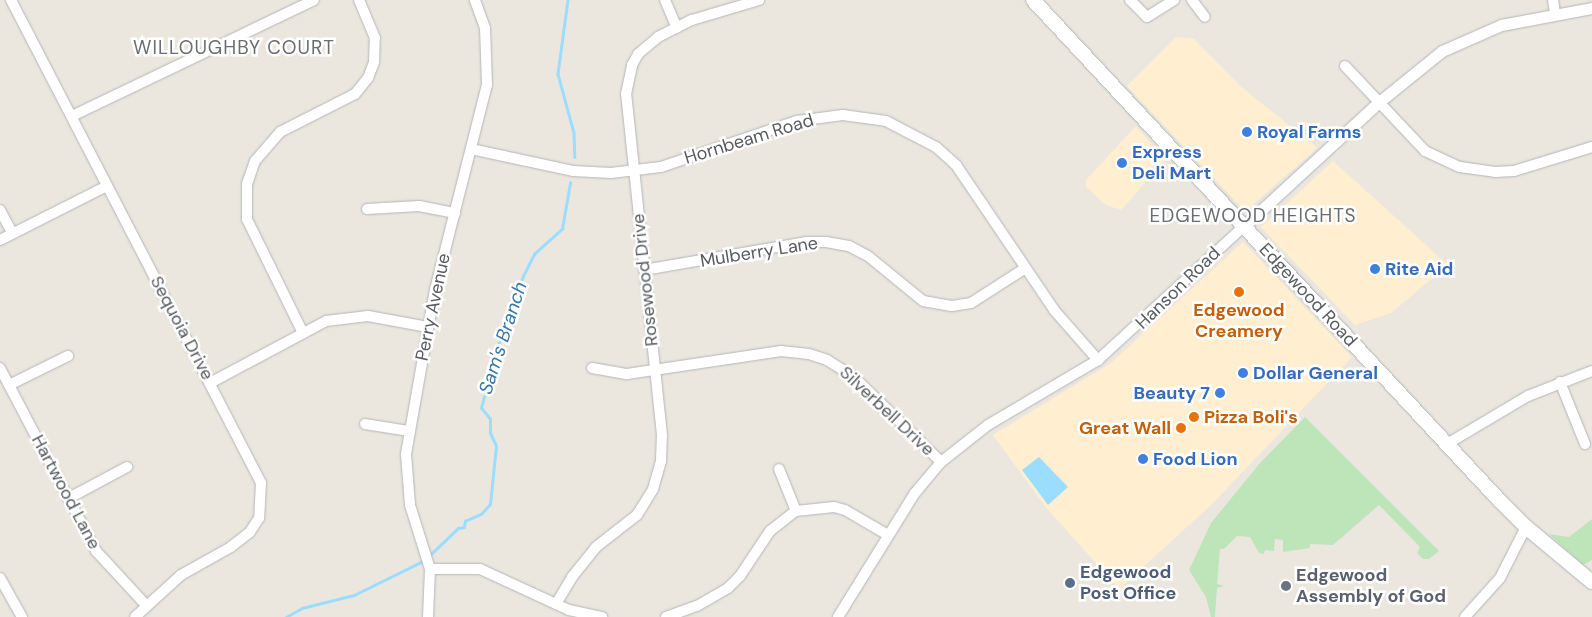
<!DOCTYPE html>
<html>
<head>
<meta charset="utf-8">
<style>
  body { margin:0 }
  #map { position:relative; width:1592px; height:617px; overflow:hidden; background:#ece7de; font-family:"DM Sans",sans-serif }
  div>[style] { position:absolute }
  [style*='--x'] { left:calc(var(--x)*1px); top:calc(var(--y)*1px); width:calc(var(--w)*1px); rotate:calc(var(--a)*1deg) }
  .commercial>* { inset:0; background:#ffefd0 }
  .green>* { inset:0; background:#bde5b9 }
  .water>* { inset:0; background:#9bddff }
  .stream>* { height:2.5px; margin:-1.25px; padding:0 1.25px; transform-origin:1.25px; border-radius:1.25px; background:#9bddff }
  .roads { filter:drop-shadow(0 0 1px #b2b6ba) drop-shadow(0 0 1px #b2b6ba) }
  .minor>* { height:10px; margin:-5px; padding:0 5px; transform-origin:5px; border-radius:5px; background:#fff }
  .tertiary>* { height:11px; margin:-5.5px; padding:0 5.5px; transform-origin:5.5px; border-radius:5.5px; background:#fff }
  .secondary>* { height:14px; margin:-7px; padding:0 7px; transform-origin:7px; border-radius:7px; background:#fff }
  .dots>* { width:14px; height:14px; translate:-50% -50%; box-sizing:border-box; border:2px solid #fff; border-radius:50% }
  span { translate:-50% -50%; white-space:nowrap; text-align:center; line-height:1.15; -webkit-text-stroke:5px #fff; paint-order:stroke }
  .shop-label { font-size:18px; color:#366cbe; font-weight:700 }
  .left { translate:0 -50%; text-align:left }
  .right { translate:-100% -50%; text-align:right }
  .street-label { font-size:18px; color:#585c60 }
  .food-label { font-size:18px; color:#c56008; font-weight:700 }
  .service-label { font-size:18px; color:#4e5e75; font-weight:700 }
  .worship-label { font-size:18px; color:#5b616d; font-weight:700 }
  .neighbourhood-label { font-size:19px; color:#696e72; letter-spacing:1px }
  .water-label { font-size:19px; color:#3679a9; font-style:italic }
</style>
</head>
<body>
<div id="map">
  <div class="commercial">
    <i style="clip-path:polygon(1176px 37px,1194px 39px,1239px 85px,1317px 148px,1250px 207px,1241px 207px,1127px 86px)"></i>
    <i style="clip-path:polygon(1136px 126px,1165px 160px,1121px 210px,1106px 205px,1086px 187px,1086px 180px)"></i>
    <i style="clip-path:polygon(1333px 161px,1448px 265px,1391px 313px,1355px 325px,1261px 227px)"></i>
    <i style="clip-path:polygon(1243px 242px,1352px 357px,1212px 504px,1119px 589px,1044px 505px,993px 435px,1111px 363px)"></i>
  </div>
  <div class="green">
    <i style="clip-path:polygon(1305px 417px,1439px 551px,1429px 559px,1423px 559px,1417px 553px,1420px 547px,1379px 505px,1333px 545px,1310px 544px,1310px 548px,1283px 552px,1283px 540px,1275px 539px,1274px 551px,1265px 550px,1264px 554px,1259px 553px,1250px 537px,1237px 536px,1224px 549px,1220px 549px,1217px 584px,1224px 586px,1217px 588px,1215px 617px,1211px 617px,1206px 597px,1189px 570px,1204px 538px,1211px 523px,1260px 463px)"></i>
    <i style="clip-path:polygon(1592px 519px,1592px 560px,1583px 565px,1549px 534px,1569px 537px)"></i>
  </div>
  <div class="water">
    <i style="clip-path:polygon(1039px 457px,1068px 487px,1048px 505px,1022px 470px)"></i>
  </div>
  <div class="stream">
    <i style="--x:568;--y:0;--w:75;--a:97.7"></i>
    <i style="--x:558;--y:74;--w:61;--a:74.8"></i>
    <i style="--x:574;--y:133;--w:24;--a:88"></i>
    <i style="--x:429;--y:556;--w:40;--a:-44"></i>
    <i style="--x:458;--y:528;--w:6;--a:-9"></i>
    <i style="--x:464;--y:527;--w:6;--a:-81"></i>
    <i style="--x:465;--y:521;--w:17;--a:-24"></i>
    <i style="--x:481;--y:514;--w:13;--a:-48"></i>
    <i style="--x:490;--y:504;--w:58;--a:-84.1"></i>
    <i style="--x:496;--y:446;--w:14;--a:-115"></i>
    <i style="--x:490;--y:433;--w:14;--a:-90"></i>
    <i style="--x:490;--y:419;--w:14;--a:-129"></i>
    <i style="--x:481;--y:408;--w:80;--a:-74.7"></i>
    <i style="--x:502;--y:331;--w:59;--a:-69.1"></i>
    <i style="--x:523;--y:276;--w:25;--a:-63"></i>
    <i style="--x:534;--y:254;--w:38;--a:-42"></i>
    <i style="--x:562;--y:229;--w:47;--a:-80.1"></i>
    <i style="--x:286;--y:617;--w:18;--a:-29"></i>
    <i style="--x:302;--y:608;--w:54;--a:-14"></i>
    <i style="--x:354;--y:595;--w:79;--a:-26.2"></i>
  </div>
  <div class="roads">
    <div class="minor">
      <i style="--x:11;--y:0;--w:544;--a:62.63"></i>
      <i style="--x:261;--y:483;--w:35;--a:93"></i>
      <i style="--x:259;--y:518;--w:17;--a:123"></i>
      <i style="--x:250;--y:532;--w:24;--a:142"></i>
      <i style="--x:231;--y:547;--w:57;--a:150.8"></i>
      <i style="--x:181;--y:575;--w:62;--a:137.6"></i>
      <i style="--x:665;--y:0;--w:30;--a:67"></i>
      <i style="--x:1130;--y:0;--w:24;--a:45"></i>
      <i style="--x:1147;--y:17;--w:32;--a:-32"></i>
      <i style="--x:1192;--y:0;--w:21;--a:53"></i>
      <i style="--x:1553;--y:0;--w:13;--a:81"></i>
      <i style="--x:1345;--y:66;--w:117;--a:46.7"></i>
      <i style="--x:1425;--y:151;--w:38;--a:25"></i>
      <i style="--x:1460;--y:167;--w:35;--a:8"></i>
      <i style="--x:1495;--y:172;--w:19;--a:-3"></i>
      <i style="--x:1514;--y:171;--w:82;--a:-17.1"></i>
      <i style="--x:72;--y:116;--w:268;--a:-25.6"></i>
      <i style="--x:471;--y:149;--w:104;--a:12.2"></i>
      <i style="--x:573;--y:171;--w:38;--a:3"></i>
      <i style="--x:611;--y:173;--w:50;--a:-6.8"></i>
      <i style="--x:661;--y:167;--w:144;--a:-18.7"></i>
      <i style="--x:797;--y:121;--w:46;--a:-7.4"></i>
      <i style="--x:843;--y:115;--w:43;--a:7.9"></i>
      <i style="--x:886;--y:121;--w:56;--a:27.5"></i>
      <i style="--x:936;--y:147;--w:27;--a:42"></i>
      <i style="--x:956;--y:165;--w:175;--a:55.9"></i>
      <i style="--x:1054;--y:310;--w:67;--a:48.7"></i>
      <i style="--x:367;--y:209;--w:52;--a:-3.3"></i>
      <i style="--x:419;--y:206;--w:37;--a:11"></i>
      <i style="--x:0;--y:210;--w:26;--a:62"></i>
      <i style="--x:0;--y:240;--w:120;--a:-26.8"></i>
      <i style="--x:644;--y:270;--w:164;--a:-9.8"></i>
      <i style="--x:806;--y:242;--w:20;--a:0"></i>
      <i style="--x:826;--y:242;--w:23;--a:10"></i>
      <i style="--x:849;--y:246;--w:21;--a:28"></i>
      <i style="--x:868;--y:256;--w:71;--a:39.3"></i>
      <i style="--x:923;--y:301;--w:29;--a:10"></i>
      <i style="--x:952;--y:306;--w:19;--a:-9"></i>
      <i style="--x:971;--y:303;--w:63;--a:-32.7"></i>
      <i style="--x:302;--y:331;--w:125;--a:-116.2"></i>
      <i style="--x:247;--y:219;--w:35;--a:-90"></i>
      <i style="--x:247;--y:184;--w:24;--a:-71"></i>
      <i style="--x:255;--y:161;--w:38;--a:-49"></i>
      <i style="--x:280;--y:132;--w:84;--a:-26.9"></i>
      <i style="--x:355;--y:94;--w:21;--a:-51"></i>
      <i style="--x:368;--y:78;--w:17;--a:-69"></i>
      <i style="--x:374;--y:62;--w:24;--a:-88"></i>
      <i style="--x:375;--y:38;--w:41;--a:-112.8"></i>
      <i style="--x:0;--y:368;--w:207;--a:62.3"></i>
      <i style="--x:96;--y:551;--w:74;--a:47.2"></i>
      <i style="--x:592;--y:368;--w:36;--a:10"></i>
      <i style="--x:627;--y:374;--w:156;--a:-8.5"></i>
      <i style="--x:781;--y:351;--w:28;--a:6"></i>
      <i style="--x:809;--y:354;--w:19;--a:18"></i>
      <i style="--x:827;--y:360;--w:31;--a:32"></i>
      <i style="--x:853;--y:376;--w:123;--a:44.3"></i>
      <i style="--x:1560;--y:382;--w:67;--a:68"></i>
      <i style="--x:210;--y:383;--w:132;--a:-28.1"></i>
      <i style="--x:326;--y:321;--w:42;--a:-6.8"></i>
      <i style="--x:368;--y:316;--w:61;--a:10.4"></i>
      <i style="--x:9;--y:385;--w:66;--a:-26.2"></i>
      <i style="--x:365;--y:424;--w:45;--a:9"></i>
      <i style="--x:1447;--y:444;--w:94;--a:-30.7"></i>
      <i style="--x:1528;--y:396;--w:69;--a:-21.3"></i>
      <i style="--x:779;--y:469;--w:45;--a:68"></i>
      <i style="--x:69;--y:498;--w:66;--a:-28.1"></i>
      <i style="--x:430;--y:569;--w:50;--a:0"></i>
      <i style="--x:480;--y:569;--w:98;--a:24.7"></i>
      <i style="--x:569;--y:610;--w:34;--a:12"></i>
      <i style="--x:0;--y:578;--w:45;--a:60.6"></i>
      <i style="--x:556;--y:604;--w:31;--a:-59"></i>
      <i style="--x:572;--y:577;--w:38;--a:-51"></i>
      <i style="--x:596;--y:547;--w:52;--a:-38"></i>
      <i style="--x:637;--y:515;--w:31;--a:-58"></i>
      <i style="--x:653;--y:489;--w:29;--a:-74"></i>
      <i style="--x:661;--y:461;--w:26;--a:-88"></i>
      <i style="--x:662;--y:435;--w:343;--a:-96"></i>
      <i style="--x:626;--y:94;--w:30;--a:-78"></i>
      <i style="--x:632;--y:65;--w:13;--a:-61"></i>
      <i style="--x:638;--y:54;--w:26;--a:-40"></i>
      <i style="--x:658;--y:37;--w:38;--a:-27"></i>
      <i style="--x:692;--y:20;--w:70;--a:-16.6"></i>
      <i style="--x:428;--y:617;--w:48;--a:-87.6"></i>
      <i style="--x:430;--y:569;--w:67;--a:-107.4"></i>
      <i style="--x:410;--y:505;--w:51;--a:-94.5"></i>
      <i style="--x:406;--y:454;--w:167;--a:-80"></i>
      <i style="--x:435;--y:290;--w:211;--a:-75.8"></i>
      <i style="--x:487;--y:85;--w:57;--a:-92"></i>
      <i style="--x:485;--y:28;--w:30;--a:-110"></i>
      <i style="--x:666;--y:617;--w:33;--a:-20"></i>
      <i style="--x:697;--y:606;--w:36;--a:-30"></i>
      <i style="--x:728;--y:588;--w:17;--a:-45"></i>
      <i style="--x:740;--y:576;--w:54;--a:-56.3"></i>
      <i style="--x:770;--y:531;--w:33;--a:-38"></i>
      <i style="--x:796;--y:511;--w:38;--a:-6"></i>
      <i style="--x:834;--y:507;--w:11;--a:15"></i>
      <i style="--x:845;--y:510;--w:50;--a:30.2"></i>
      <i style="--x:838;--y:617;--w:146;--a:-58.2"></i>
      <i style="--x:915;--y:493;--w:40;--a:-50"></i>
      <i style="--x:941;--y:462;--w:60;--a:-38.2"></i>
      <i style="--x:988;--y:425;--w:128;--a:-30.6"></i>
      <i style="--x:1098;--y:360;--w:198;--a:-42.5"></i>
      <i style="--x:1465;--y:617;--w:52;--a:-48.1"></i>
      <i style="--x:1500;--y:578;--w:57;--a:-63"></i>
    </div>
    <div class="tertiary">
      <i style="--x:1244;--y:226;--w:183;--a:-42.6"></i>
      <i style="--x:1379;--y:102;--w:81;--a:-39"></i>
      <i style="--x:1442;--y:51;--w:64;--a:-23.8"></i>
      <i style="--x:1501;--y:25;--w:93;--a:-10.6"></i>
    </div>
    <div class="secondary">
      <i style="--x:1033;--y:0;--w:683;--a:47.02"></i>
      <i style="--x:1499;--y:500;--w:38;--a:45"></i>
      <i style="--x:1526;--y:527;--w:86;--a:39.8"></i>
    </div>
  </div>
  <div class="dots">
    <i style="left:1247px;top:132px;background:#3f7fe0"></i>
    <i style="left:1122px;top:163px;background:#3f7fe0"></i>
    <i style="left:1375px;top:269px;background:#3f7fe0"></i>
    <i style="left:1239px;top:292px;background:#e8710a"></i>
    <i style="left:1243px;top:373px;background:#3f7fe0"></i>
    <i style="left:1220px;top:393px;background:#3f7fe0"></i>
    <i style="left:1194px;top:417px;background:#e8710a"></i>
    <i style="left:1181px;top:428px;background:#e8710a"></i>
    <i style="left:1143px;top:459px;background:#3f7fe0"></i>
    <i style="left:1070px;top:583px;background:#5c6f8a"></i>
    <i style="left:1286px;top:586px;background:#6b7280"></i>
  </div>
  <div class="shop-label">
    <span class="left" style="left:1257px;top:132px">Royal Farms</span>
    <span class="left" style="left:1132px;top:163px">Express<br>Deli Mart</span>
    <span class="left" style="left:1385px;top:269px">Rite Aid</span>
    <span class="left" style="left:1253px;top:373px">Dollar General</span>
    <span class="right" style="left:1210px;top:393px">Beauty 7</span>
    <span class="left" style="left:1153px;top:459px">Food Lion</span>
  </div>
  <div class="street-label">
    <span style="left:749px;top:139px;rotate:-17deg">Hornbeam Road</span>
    <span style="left:759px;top:252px;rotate:-9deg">Mulberry Lane</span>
    <span style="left:645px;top:280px;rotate:-96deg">Rosewood Drive</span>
    <span style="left:1178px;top:288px;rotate:-44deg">Hanson Road</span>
    <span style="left:1308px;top:295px;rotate:47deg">Edgewood Road</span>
    <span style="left:433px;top:307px;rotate:-78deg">Perry Avenue</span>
    <span style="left:182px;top:328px;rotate:62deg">Sequoia Drive</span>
    <span style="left:887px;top:411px;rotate:43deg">Silverbell Drive</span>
    <span style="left:66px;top:492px;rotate:62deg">Hartwood Lane</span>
  </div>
  <div class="food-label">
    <span style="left:1239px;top:321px">Edgewood<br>Creamery</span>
    <span class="left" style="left:1204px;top:417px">Pizza Boli's</span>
    <span class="right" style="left:1171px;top:428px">Great Wall</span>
  </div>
  <div class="service-label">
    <span class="left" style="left:1080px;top:583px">Edgewood<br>Post Office</span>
  </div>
  <div class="worship-label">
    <span class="left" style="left:1296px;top:586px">Edgewood<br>Assembly of God</span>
  </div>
  <div class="neighbourhood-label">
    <span style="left:234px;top:48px">WILLOUGHBY COURT</span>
    <span style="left:1253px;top:216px">EDGEWOOD HEIGHTS</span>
  </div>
  <div class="water-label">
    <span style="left:503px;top:338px;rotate:-72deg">Sam's Branch</span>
  </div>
</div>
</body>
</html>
